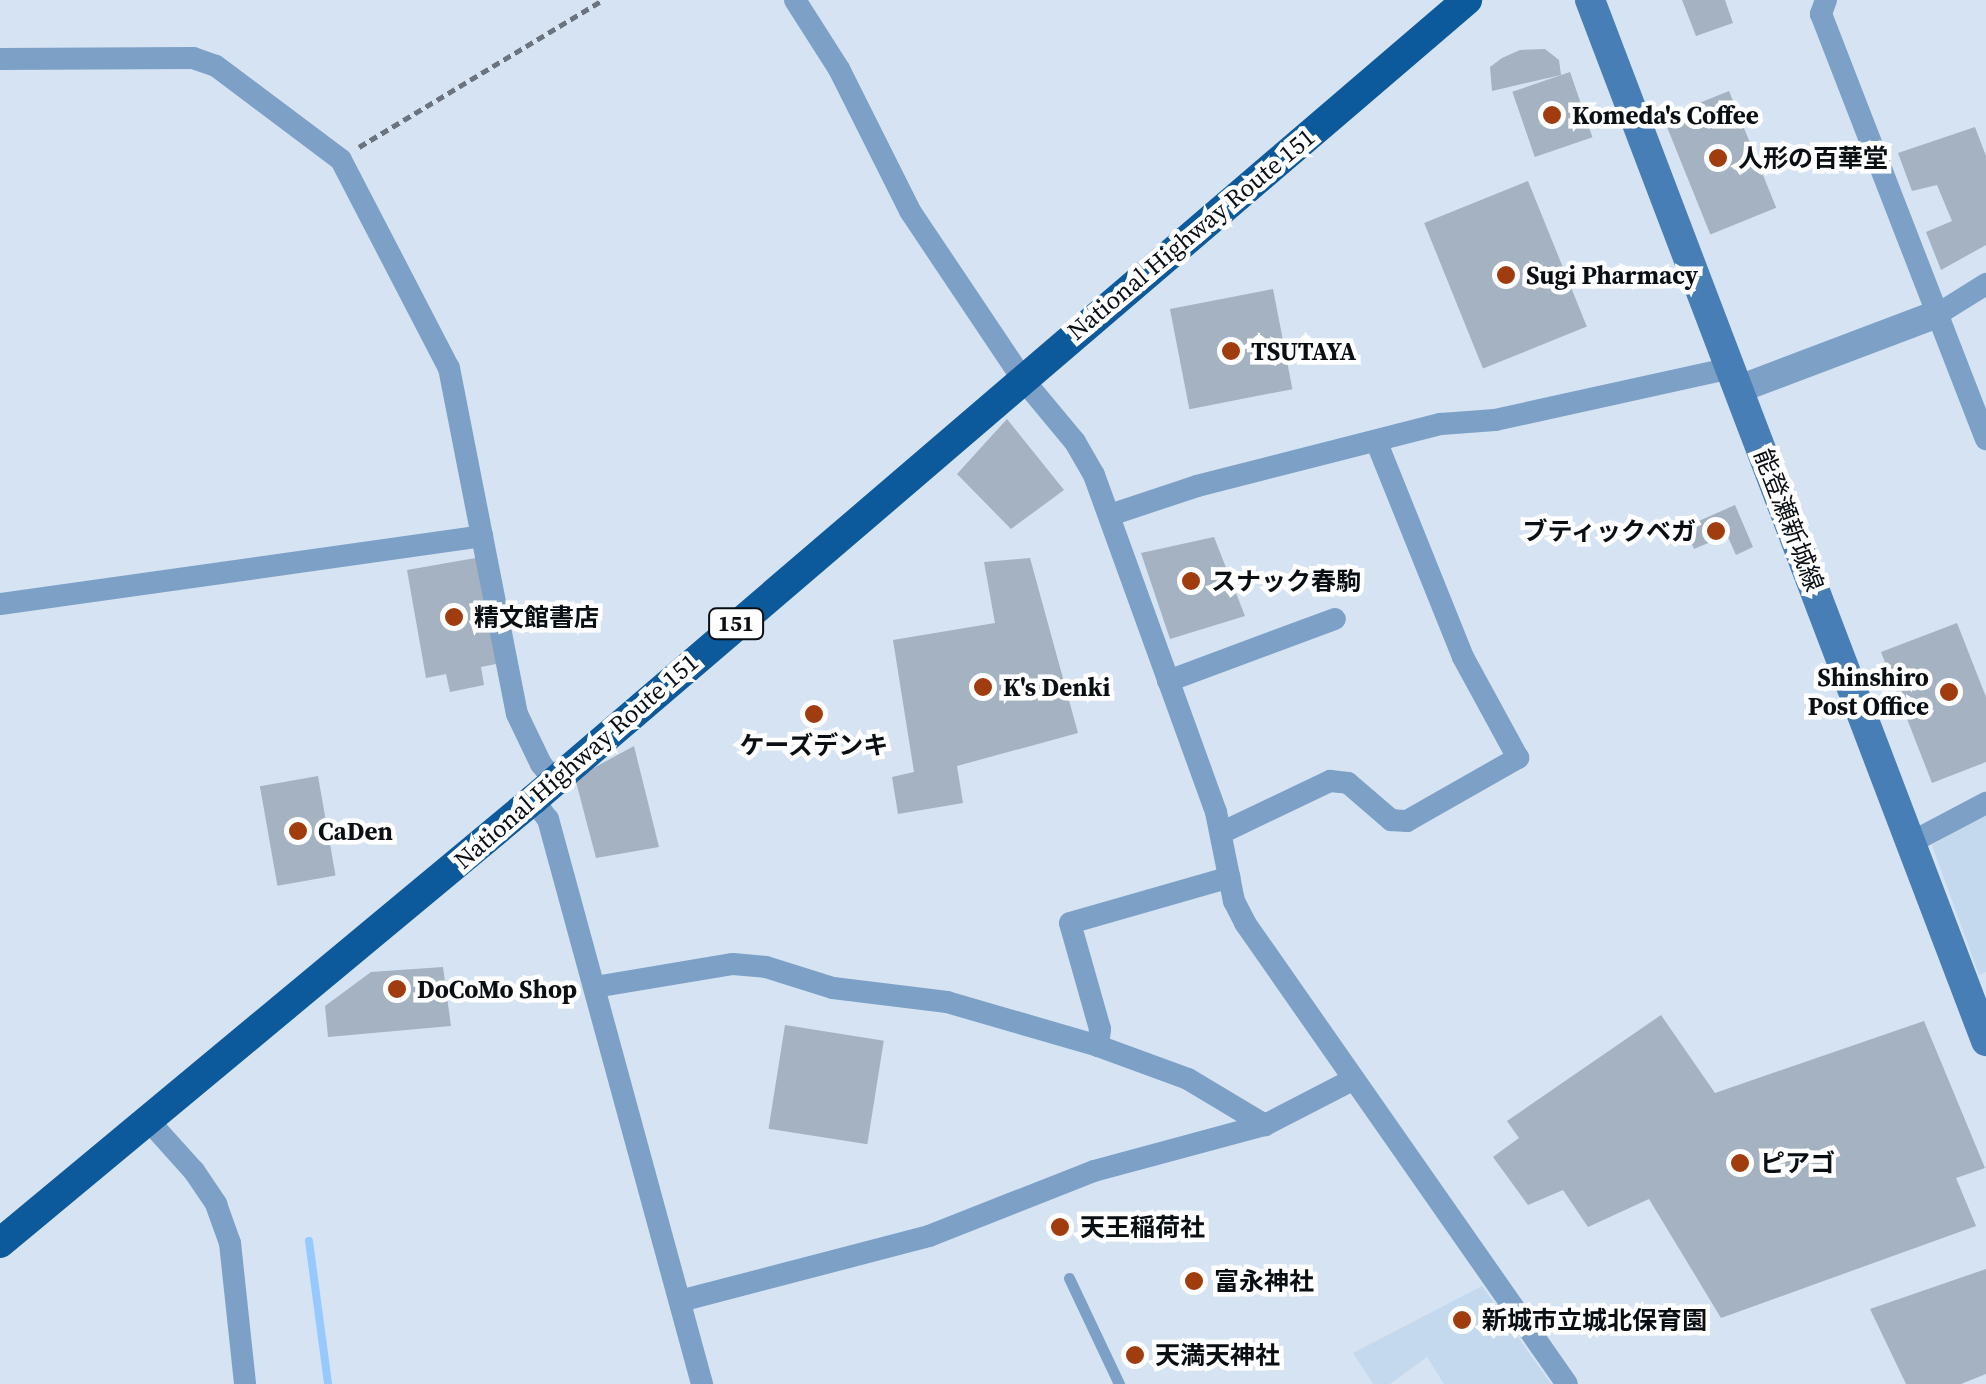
<!DOCTYPE html>
<html>
<head>
<meta charset="utf-8">
<style>
  body { margin:0 }
  #map { position:relative; width:1986px; height:1384px; overflow:hidden; background:#d5e3f3; font-family:"Source Serif 4","Noto Sans JP",serif }
  div>[style] { position:absolute }
  [style*='--x'] { left:calc(var(--x)*1px); top:calc(var(--y)*1px); width:calc(var(--w)*1px); rotate:calc(var(--a)*1deg) }
  .built>* { inset:0; background:#c5d9ee }
  .stream>* { height:8px; margin:-4px; padding:0 4px; transform-origin:4px; border-radius:4px; background:#97c9ff }
  .building>* { inset:0; background:#a4b2c1; transform-origin:0 0 }
  .path>* { height:5px; margin-top:-2.5px; transform-origin:0; background:repeating-linear-gradient(90deg,#6a737e 0 8px,transparent 0 13px) }
  .service>* { height:11px; margin:-5.5px; padding:0 5.5px; transform-origin:5.5px; border-radius:5.5px; background:#7ca0c6 }
  .minor>* { height:22px; margin:-11px; padding:0 11px; transform-origin:11px; border-radius:11px; background:#7ca0c6 }
  .tertiary>* { height:28px; margin:-14px; padding:0 14px; transform-origin:14px; border-radius:14px; background:#7ca0c6 }
  .secondary>* { height:30px; margin:-15px; padding:0 15px; transform-origin:15px; border-radius:15px; background:#487eb6 }
  .trunk>* { height:30px; margin:-15px; padding:0 15px; transform-origin:15px; border-radius:15px; background:#0c5a9c }
  .dots>* { width:28px; height:28px; translate:-50% -50%; box-sizing:border-box; border:5px solid #fff; border-radius:50% }
  span { translate:-50% -50%; white-space:nowrap; text-align:center; line-height:1.15; -webkit-text-stroke:9px #fff; paint-order:stroke }
  .shield-label span { padding:2px 8px; background:#fff; border:2px solid; border-radius:8px; -webkit-text-stroke-width:0 }
  .shield-label { font-size:22px; color:#0a0f14; font-weight:700 }
  .poi-label { font-size:25px; color:#0a0f14; font-weight:700 }
  .left { translate:0 -50%; text-align:left }
  .right { translate:-100% -50%; text-align:right }
  .street-label { font-size:25px; color:#0a0f14 }
</style>
</head>
<body>
<div id="map">
  <div class="built">
    <i style="clip-path:polygon(1986px 813px,1986px 972px,1979px 975px,1932px 845px)"></i>
    <i style="clip-path:polygon(1482px 1286px,1551px 1384px,1444px 1384px,1427px 1357px,1390px 1384px,1373px 1384px,1353px 1353px)"></i>
  </div>
  <div class="stream">
    <i style="--x:309;--y:1241;--w:144;--a:82.4"></i>
  </div>
  <div class="building">
    <i style="clip-path:polygon(1682px 0,1725px 0,1733px 23px,1696px 36px)"></i>
    <i style="clip-path:polygon(1545px 49px,1559px 60px,1561px 75px,1492px 91px,1490px 67px,1502px 58px,1520px 50px)"></i>
    <i style="left:1570px;top:72px;width:69px;height:61px;rotate:71deg"></i>
    <i style="left:1729px;top:91px;width:126px;height:71px;rotate:68deg"></i>
    <i style="clip-path:polygon(1975px 127px,1986px 156px,1986px 245px,1941px 270px,1926px 232px,1952px 221px,1937px 185px,1912px 191px,1898px 153px)"></i>
    <i style="left:1528px;top:181px;width:157px;height:112px;rotate:68deg"></i>
    <i style="left:1273px;top:289px;width:102px;height:105px;rotate:79deg"></i>
    <i style="clip-path:polygon(1007px 419px,1064px 490px,1011px 529px,957px 474px)"></i>
    <i style="clip-path:polygon(1735px 505px,1753px 547px,1736px 555px,1727px 535px,1694px 549px,1685px 527px)"></i>
    <i style="clip-path:polygon(1214px 537px,1245px 616px,1170px 639px,1141px 553px)"></i>
    <i style="clip-path:polygon(481px 557px,501px 663px,481px 667px,484px 685px,450px 692px,446px 674px,426px 678px,407px 570px)"></i>
    <i style="clip-path:polygon(1030px 558px,1078px 733px,957px 766px,963px 803px,898px 814px,892px 777px,914px 772px,893px 640px,995px 623px,984px 562px)"></i>
    <i style="clip-path:polygon(1957px 623px,1986px 697px,1986px 762px,1932px 783px,1881px 652px)"></i>
    <i style="clip-path:polygon(634px 746px,659px 847px,596px 858px,575px 778px)"></i>
    <i style="left:318px;top:776px;width:101px;height:59px;rotate:80deg"></i>
    <i style="clip-path:polygon(443px 967px,451px 1026px,328px 1037px,325px 1006px,371px 972px)"></i>
    <i style="clip-path:polygon(1661px 1015px,1715px 1093px,1924px 1021px,1985px 1168px,1956px 1178px,1976px 1226px,1721px 1318px,1649px 1199px,1588px 1227px,1563px 1190px,1528px 1205px,1493px 1157px,1519px 1138px,1507px 1121px)"></i>
    <i style="left:785px;top:1025px;width:100px;height:105px;rotate:9deg"></i>
    <i style="clip-path:polygon(1986px 1269px,1986px 1374px,1961px 1384px,1906px 1384px,1870px 1309px)"></i>
  </div>
  <div class="path">
    <i style="--x:359;--y:147;--w:285;--a:-31.1"></i>
  </div>
  <div class="service">
    <i style="--x:1069;--y:1278;--w:117;--a:64.7"></i>
  </div>
  <div class="minor">
    <i style="--x:795;--y:0;--w:82;--a:57.5"></i>
    <i style="--x:839;--y:69;--w:159;--a:63.4"></i>
    <i style="--x:910;--y:211;--w:200;--a:56.2"></i>
    <i style="--x:1021;--y:377;--w:85;--a:50.3"></i>
    <i style="--x:1075;--y:442;--w:38;--a:60"></i>
    <i style="--x:1094;--y:475;--w:358;--a:70.1"></i>
    <i style="--x:1216;--y:812;--w:91;--a:78.6"></i>
    <i style="--x:1234;--y:901;--w:25;--a:63"></i>
    <i style="--x:1245;--y:923;--w:562;--a:55.07"></i>
    <i style="--x:1826;--y:0;--w:15;--a:110"></i>
    <i style="--x:1821;--y:14;--w:456;--a:68.8"></i>
    <i style="--x:0;--y:59;--w:193;--a:-0.3"></i>
    <i style="--x:193;--y:58;--w:24;--a:19"></i>
    <i style="--x:216;--y:66;--w:156;--a:36.9"></i>
    <i style="--x:341;--y:160;--w:234;--a:62.6"></i>
    <i style="--x:449;--y:368;--w:171;--a:78.9"></i>
    <i style="--x:1938;--y:314;--w:57;--a:-32"></i>
    <i style="--x:1110;--y:515;--w:92;--a:-18.4"></i>
    <i style="--x:1197;--y:486;--w:252;--a:-14.3"></i>
    <i style="--x:1441;--y:424;--w:54;--a:-4.2"></i>
    <i style="--x:1495;--y:420;--w:243;--a:-12.4"></i>
    <i style="--x:0;--y:604;--w:487;--a:-8"></i>
    <i style="--x:482;--y:536;--w:181;--a:78.9"></i>
    <i style="--x:517;--y:714;--w:55;--a:64.4"></i>
    <i style="--x:541;--y:764;--w:22;--a:51"></i>
    <i style="--x:1168;--y:681;--w:178;--a:-20.4"></i>
    <i style="--x:533;--y:800;--w:24;--a:52"></i>
    <i style="--x:548;--y:819;--w:586;--a:74.75"></i>
    <i style="--x:1221;--y:833;--w:121;--a:-25.5"></i>
    <i style="--x:1330;--y:781;--w:18;--a:6"></i>
    <i style="--x:1348;--y:783;--w:57;--a:40.7"></i>
    <i style="--x:1391;--y:820;--w:16;--a:4"></i>
    <i style="--x:1407;--y:821;--w:128;--a:-29.6"></i>
    <i style="--x:1518;--y:758;--w:115;--a:-118.6"></i>
    <i style="--x:1463;--y:657;--w:233;--a:-111.9"></i>
    <i style="--x:1912;--y:842;--w:84;--a:-27.8"></i>
    <i style="--x:595;--y:987;--w:140;--a:-9.5"></i>
    <i style="--x:733;--y:964;--w:33;--a:5"></i>
    <i style="--x:766;--y:967;--w:70;--a:17.4"></i>
    <i style="--x:833;--y:988;--w:115;--a:7"></i>
    <i style="--x:947;--y:1002;--w:157;--a:16.2"></i>
    <i style="--x:1098;--y:1046;--w:96;--a:20.1"></i>
    <i style="--x:1188;--y:1079;--w:90;--a:30.9"></i>
    <i style="--x:1265;--y:1125;--w:100;--a:-27.3"></i>
    <i style="--x:1098;--y:1046;--w:17;--a:-83"></i>
    <i style="--x:1100;--y:1029;--w:110;--a:-105.8"></i>
    <i style="--x:1070;--y:923;--w:166;--a:-16"></i>
    <i style="--x:148;--y:1120;--w:69;--a:48"></i>
    <i style="--x:194;--y:1171;--w:40;--a:56"></i>
    <i style="--x:216;--y:1204;--w:41;--a:70.3"></i>
    <i style="--x:230;--y:1243;--w:142;--a:83.9"></i>
    <i style="--x:680;--y:1301;--w:257;--a:-14.6"></i>
    <i style="--x:929;--y:1236;--w:177;--a:-21.5"></i>
    <i style="--x:1094;--y:1171;--w:177;--a:-15.1"></i>
  </div>
  <div class="tertiary">
    <i style="--x:1739;--y:389;--w:213;--a:-20.7"></i>
  </div>
  <div class="secondary">
    <i style="--x:1590;--y:0;--w:1114;--a:69.17"></i>
  </div>
  <div class="trunk">
    <i style="--x:0;--y:1243;--w:693;--a:-39.73"></i>
    <i style="--x:533;--y:800;--w:1230;--a:-40.58"></i>
  </div>
  <div class="dots">
    <i style="left:1552px;top:115px;background:#a13c0f"></i>
    <i style="left:1718px;top:158px;background:#a13c0f"></i>
    <i style="left:1506px;top:275px;background:#a13c0f"></i>
    <i style="left:1231px;top:351px;background:#a13c0f"></i>
    <i style="left:1716px;top:531px;background:#a13c0f"></i>
    <i style="left:1191px;top:581px;background:#a13c0f"></i>
    <i style="left:454px;top:617px;background:#a13c0f"></i>
    <i style="left:983px;top:687px;background:#a13c0f"></i>
    <i style="left:1949px;top:692px;background:#a13c0f"></i>
    <i style="left:814px;top:714px;background:#a13c0f"></i>
    <i style="left:298px;top:831px;background:#a13c0f"></i>
    <i style="left:397px;top:989px;background:#a13c0f"></i>
    <i style="left:1740px;top:1163px;background:#a13c0f"></i>
    <i style="left:1060px;top:1227px;background:#a13c0f"></i>
    <i style="left:1194px;top:1281px;background:#a13c0f"></i>
    <i style="left:1462px;top:1320px;background:#a13c0f"></i>
    <i style="left:1135px;top:1355px;background:#a13c0f"></i>
  </div>
  <div class="shield-label">
    <span style="left:736px;top:624px">151</span>
  </div>
  <div class="poi-label">
    <span class="left" style="left:1572px;top:115px">Komeda's Coffee</span>
    <span class="left" style="left:1738px;top:158px">人形の百華堂</span>
    <span class="left" style="left:1526px;top:275px">Sugi Pharmacy</span>
    <span class="left" style="left:1251px;top:351px">TSUTAYA</span>
    <span class="right" style="left:1696px;top:531px">ブティックベガ</span>
    <span class="left" style="left:1211px;top:581px">スナック春駒</span>
    <span class="left" style="left:474px;top:617px">精文館書店</span>
    <span class="right" style="left:1929px;top:692px">Shinshiro<br>Post Office</span>
    <span class="left" style="left:1003px;top:687px">K's Denki</span>
    <span style="left:814px;top:745px">ケーズデンキ</span>
    <span class="left" style="left:318px;top:831px">CaDen</span>
    <span class="left" style="left:417px;top:989px">DoCoMo Shop</span>
    <span class="left" style="left:1760px;top:1163px">ピアゴ</span>
    <span class="left" style="left:1080px;top:1227px">天王稲荷社</span>
    <span class="left" style="left:1214px;top:1281px">富永神社</span>
    <span class="left" style="left:1482px;top:1320px">新城市立城北保育園</span>
    <span class="left" style="left:1155px;top:1355px">天満天神社</span>
  </div>
  <div class="street-label">
    <span style="left:1191px;top:234px;rotate:-40deg">National Highway Route 151</span>
    <span style="left:1789px;top:520px;rotate:69deg">能登瀬新城線</span>
    <span style="left:576px;top:761px;rotate:-41deg">National Highway Route 151</span>
  </div>
</div>
</body>
</html>
